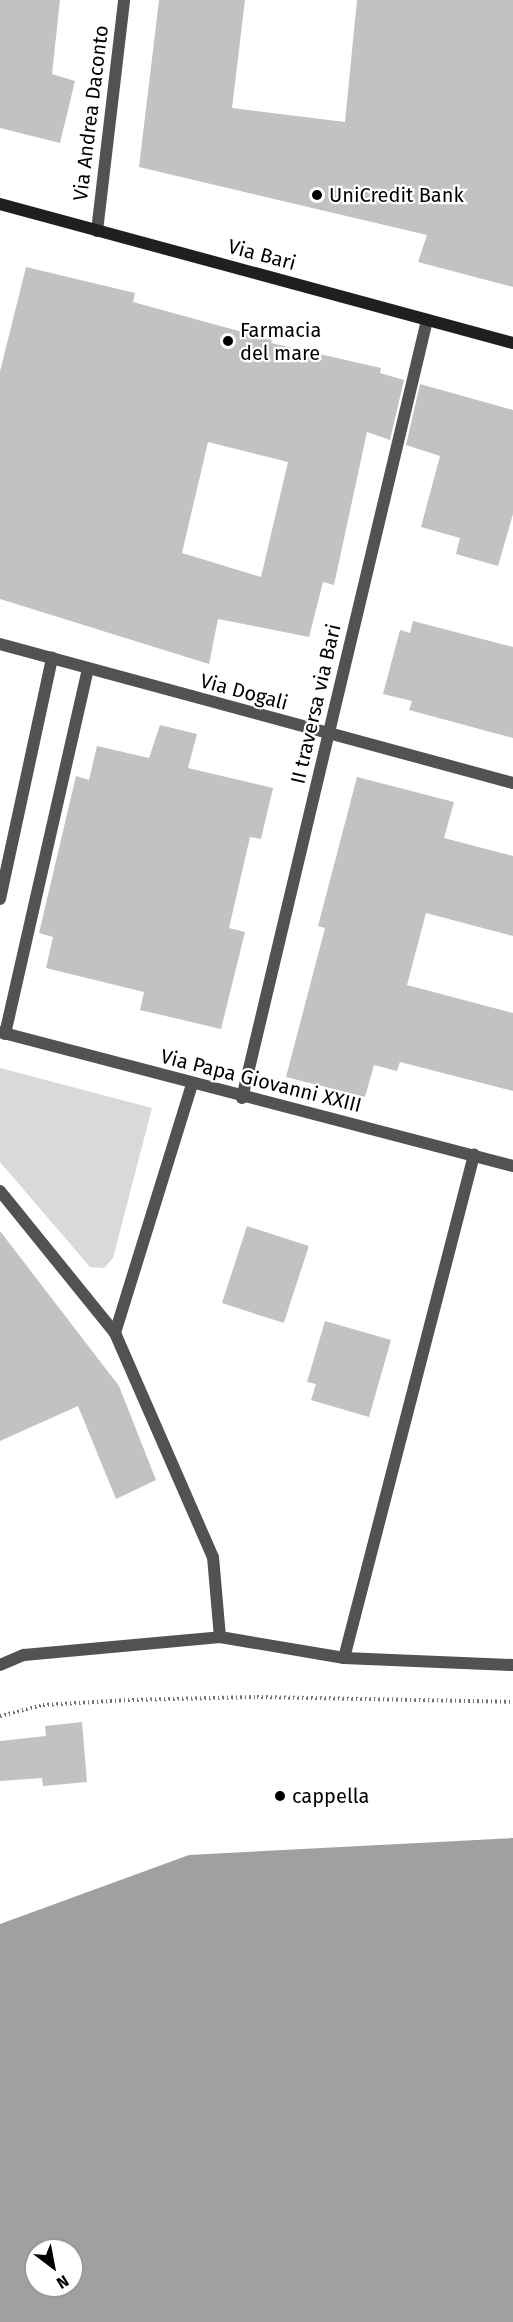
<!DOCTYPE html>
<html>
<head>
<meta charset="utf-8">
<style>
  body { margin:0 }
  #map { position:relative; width:513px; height:2322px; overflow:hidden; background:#fff; font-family:"Fira Sans",sans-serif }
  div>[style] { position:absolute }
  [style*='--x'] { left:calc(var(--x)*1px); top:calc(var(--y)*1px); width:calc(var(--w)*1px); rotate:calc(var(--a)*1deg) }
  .green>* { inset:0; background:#d9d9d9 }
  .water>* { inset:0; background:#a0a0a0 }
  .building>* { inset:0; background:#c2c2c2; transform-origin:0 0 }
  .path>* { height:4px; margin-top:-2px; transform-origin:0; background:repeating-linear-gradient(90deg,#747474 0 1.5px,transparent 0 4.5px) }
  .street>* { height:12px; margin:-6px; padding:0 6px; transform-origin:6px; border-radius:6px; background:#525252 }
  .secondary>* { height:12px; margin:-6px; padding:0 6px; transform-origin:6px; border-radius:6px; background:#1f1f1f }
  .dots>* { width:16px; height:16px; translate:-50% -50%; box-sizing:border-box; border:3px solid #fff; border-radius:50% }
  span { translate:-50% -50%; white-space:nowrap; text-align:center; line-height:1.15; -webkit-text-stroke:4.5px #fff; paint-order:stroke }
  .street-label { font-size:20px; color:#000 }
  .poi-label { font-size:20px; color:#000 }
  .left { translate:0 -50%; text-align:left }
  .north { position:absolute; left:24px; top:2238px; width:60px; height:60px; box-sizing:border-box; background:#fff; border:2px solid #999; border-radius:50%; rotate:148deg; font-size:16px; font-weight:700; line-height:24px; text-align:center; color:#000 }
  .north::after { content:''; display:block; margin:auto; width:21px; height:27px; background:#000; clip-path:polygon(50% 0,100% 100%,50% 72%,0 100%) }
</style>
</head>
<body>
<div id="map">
  <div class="green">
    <i style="clip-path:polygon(0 1068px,152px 1108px,113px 1258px,104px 1268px,90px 1267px,0 1162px)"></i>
  </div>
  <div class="water">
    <i style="clip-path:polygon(evenodd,513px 1838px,513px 2322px,0 2322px,0 1924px,189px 1855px,513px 1838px,36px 2250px,72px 2250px,72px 2286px,36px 2286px,36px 2250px)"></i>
  </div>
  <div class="building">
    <i style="clip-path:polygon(0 0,60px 0,52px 74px,75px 81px,60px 143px,0 128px)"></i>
    <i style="clip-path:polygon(159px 0,245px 0,232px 108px,345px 122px,357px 0,513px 0,513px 287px,418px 262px,427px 235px,139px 167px)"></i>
    <i style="clip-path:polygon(evenodd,26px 267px,135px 293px,133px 302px,272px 340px,271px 343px,381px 368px,380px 373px,404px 380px,390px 440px,367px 432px,334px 585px,323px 582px,309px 637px,218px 619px,209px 664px,0 599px,0 371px,26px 267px,208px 442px,288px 462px,261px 577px,182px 553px,208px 442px)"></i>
    <i style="clip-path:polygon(420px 384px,513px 410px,513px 514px,498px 566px,456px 554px,460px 538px,421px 527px,440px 456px,406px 445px)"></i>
    <i style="clip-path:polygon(413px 621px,513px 647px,513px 738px,409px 710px,412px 701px,383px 694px,400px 630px,410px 633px)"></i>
    <i style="clip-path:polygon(160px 725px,197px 734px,188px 768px,273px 788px,261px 839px,250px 837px,229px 928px,245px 932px,221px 1029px,140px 1010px,144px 992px,46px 968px,53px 937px,39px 933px,76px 776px,89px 780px,97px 746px,149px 758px)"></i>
    <i style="clip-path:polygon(357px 777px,454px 802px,444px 838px,513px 856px,513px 936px,426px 913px,407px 985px,513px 1013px,513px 1091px,400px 1062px,397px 1071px,374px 1065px,365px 1097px,286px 1077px,325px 928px,318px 926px)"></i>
    <i style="left:247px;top:1226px;width:65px;height:81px;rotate:18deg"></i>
    <i style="clip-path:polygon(0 1231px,119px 1386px,156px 1480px,116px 1499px,78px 1406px,0 1441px)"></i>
    <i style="clip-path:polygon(325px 1321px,391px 1340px,369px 1417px,311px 1400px,316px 1384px,307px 1382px)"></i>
    <i style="clip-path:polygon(82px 1722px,87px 1782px,43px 1786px,42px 1778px,0 1781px,0 1741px,46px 1736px,45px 1726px)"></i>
  </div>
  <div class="path">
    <i style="--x:0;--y:1716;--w:44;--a:-14.3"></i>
    <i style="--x:43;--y:1705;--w:85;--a:-3.4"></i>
    <i style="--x:128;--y:1700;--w:129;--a:-1.3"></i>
    <i style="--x:257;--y:1697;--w:256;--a:1.1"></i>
  </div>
  <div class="street">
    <i style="--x:97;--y:231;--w:233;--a:-83.3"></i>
    <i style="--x:0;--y:644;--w:531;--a:15.16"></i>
    <i style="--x:0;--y:899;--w:247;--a:-77.8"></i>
    <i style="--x:0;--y:1032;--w:530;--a:14.64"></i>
    <i style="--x:5;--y:1034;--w:374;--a:-77.2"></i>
    <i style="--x:242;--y:1098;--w:800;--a:-76.62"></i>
    <i style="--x:0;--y:1191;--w:183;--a:51"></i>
    <i style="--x:115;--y:1333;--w:244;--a:66.4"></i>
    <i style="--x:213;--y:1557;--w:80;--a:85"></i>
    <i style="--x:115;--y:1333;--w:261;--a:-72.8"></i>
    <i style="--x:344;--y:1658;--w:520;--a:-75.51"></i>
    <i style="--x:0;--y:1665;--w:26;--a:-23"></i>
    <i style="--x:24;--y:1655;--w:197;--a:-5.2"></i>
    <i style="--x:220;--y:1637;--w:126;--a:9.6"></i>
    <i style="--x:344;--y:1658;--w:169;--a:2.4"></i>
  </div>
  <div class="secondary">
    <i style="--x:0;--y:204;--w:531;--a:15.16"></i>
  </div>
  <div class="dots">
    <i style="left:317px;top:195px;background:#000"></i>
    <i style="left:228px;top:341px;background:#000"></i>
    <i style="left:280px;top:1796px;background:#000"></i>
  </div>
  <div class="street-label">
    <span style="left:91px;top:113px;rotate:-83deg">Via Andrea Daconto</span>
    <span style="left:262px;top:255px;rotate:15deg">Via Bari</span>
    <span style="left:244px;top:692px;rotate:15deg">Via Dogali</span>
    <span style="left:316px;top:704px;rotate:-77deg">II traversa via Bari</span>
    <span style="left:261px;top:1081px;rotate:14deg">Via Papa Giovanni XXIII</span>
  </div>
  <div class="poi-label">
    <span class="left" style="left:329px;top:195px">UniCredit Bank</span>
    <span class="left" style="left:240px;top:342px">Farmacia<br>del mare</span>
    <span class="left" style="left:292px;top:1796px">cappella</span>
  </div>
  <div class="north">N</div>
</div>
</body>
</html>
